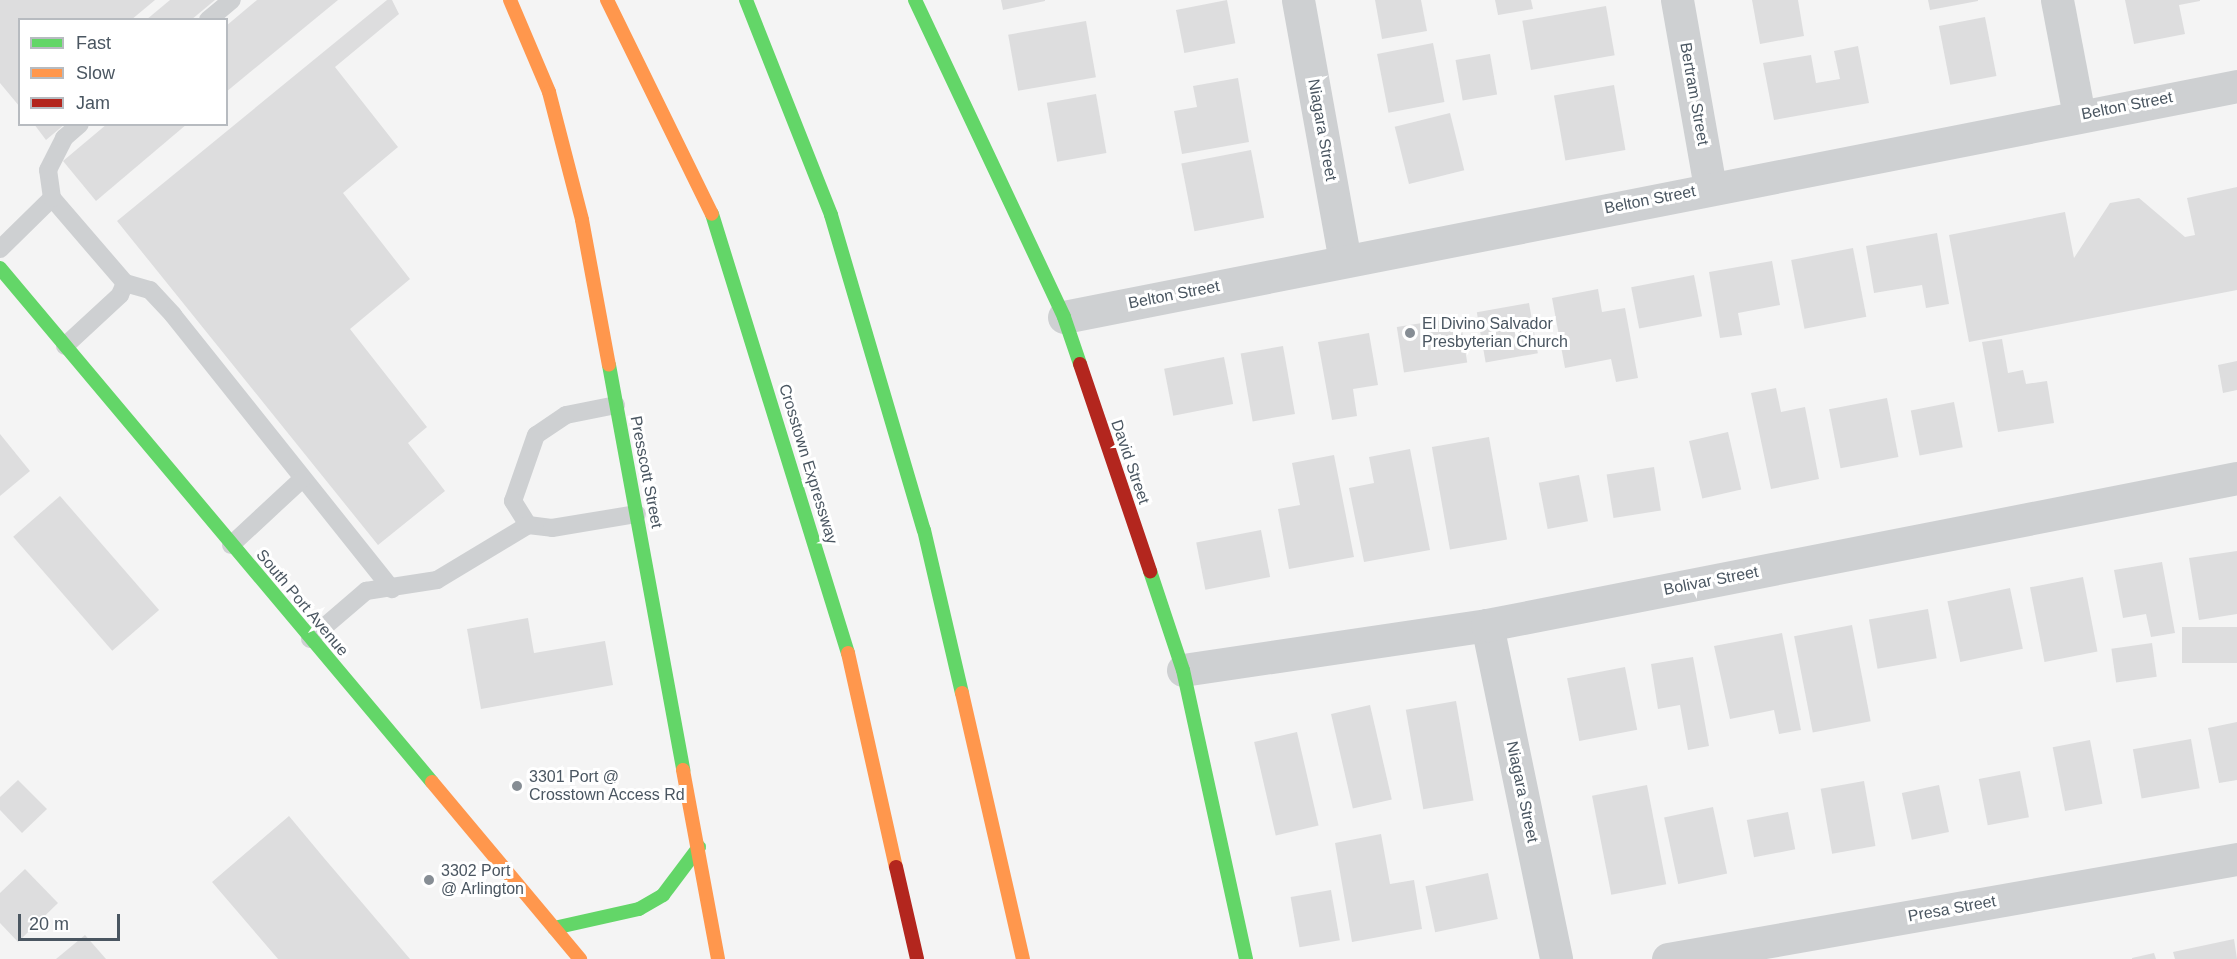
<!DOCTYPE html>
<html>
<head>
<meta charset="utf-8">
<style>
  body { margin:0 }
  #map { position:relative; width:2237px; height:959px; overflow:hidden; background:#f4f4f4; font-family:Helvetica,sans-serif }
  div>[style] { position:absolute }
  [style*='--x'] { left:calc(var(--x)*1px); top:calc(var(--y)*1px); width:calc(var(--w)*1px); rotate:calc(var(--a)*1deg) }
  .building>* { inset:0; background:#ddddde; transform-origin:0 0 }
  .lane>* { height:18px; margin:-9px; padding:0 9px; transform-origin:9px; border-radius:9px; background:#ced0d2 }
  .street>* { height:33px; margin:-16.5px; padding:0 16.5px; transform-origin:16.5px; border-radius:16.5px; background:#ced0d2 }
  .fast>* { height:14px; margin:-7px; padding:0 7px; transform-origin:7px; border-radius:7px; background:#63d668 }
  .slow>* { height:14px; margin:-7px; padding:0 7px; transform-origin:7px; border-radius:7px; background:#ff974d }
  .jam>* { height:14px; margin:-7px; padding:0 7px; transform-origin:7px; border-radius:7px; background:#b3261e }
  .dots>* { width:16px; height:16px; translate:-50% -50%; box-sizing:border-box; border:3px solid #fff; border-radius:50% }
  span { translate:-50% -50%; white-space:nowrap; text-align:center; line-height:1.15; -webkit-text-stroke:6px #fff; paint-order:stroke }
  .street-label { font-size:16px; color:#4a5661 }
  .poi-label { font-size:16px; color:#4a5661 }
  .left { translate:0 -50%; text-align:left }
  .legend { position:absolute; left:18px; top:18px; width:210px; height:108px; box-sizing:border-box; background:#fff; border:2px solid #b7bbc0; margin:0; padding:8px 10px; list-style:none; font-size:18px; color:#4a5661 }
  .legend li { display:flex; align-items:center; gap:12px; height:30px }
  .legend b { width:30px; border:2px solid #b7bbc0 }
  .scale { position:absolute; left:18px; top:914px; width:102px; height:27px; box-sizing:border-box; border:3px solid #4a5661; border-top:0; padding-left:8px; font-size:18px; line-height:21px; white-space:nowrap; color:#4a5661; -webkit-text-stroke:4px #fff; paint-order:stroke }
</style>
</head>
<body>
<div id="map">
  <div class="building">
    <i style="clip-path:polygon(0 0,155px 0,131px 20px,20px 20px,20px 107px,0 83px)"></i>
    <i style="clip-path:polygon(170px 0,215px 0,191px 20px,146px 20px)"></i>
    <i style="clip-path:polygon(257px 0,338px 0,226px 92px,226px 26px)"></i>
    <i style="clip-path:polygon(387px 0,392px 0,399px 14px,335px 67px,398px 147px,343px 193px,410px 279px,350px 329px,427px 427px,408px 443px,445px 491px,378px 545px,117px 221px)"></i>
    <i style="clip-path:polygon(1001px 0,1045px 0,1045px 1px,1003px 10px)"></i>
    <i style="left:1227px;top:0;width:44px;height:52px;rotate:79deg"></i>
    <i style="clip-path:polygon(1375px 0,1421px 0,1427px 31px,1382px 39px)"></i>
    <i style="clip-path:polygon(1495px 0,1531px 0,1533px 9px,1498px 15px)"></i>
    <i style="clip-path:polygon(1752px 0,1798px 0,1804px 36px,1760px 44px)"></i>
    <i style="clip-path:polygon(1928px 0,1978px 0,1978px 1px,1930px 10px)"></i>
    <i style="clip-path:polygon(2125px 0,2200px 0,2200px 1px,2179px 5px,2185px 34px,2134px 44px)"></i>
    <i style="left:1606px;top:6px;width:50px;height:85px;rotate:80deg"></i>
    <i style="left:1985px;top:17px;width:60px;height:47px;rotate:79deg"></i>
    <i style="left:1086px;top:21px;width:57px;height:79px;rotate:80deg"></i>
    <i style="left:1433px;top:43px;width:60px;height:57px;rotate:79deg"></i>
    <i style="clip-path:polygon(1858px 46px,1869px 103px,1774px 120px,1763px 63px,1811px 55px,1816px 83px,1840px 79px,1834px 51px)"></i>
    <i style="left:1490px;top:54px;width:41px;height:35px;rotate:80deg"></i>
    <i style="clip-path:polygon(1238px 78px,1249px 142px,1182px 154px,1174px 111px,1197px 107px,1193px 86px)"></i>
    <i style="left:1614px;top:85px;width:66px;height:61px;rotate:80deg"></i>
    <i style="left:1096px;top:94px;width:60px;height:50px;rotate:80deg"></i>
    <i style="left:1450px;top:113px;width:59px;height:57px;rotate:76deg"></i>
    <i style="clip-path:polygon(34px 124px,65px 124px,46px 140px)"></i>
    <i style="clip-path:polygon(107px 124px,187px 124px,96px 201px,63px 161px)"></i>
    <i style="left:1251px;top:150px;width:69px;height:71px;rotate:79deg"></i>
    <i style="clip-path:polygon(2237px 187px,2237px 290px,1969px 342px,1949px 235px,2065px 212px,2074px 258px,2110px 203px,2139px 198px,2185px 237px,2195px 235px,2187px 198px)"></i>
    <i style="clip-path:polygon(1937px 233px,1949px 304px,1926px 308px,1922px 285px,1874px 293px,1866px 246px)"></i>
    <i style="left:1853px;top:248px;width:70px;height:63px;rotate:79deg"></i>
    <i style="clip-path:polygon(1772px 261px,1780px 305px,1738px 313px,1742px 335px,1720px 338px,1709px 272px)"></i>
    <i style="left:1694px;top:275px;width:42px;height:64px;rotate:79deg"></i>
    <i style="clip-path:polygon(1598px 289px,1602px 312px,1625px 308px,1638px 378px,1616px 382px,1611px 359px,1565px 368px,1552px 298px)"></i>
    <i style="left:1529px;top:303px;width:51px;height:53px;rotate:80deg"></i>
    <i style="left:1460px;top:317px;width:46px;height:64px;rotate:81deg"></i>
    <i style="clip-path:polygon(1369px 333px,1378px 385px,1353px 389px,1357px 416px,1332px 420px,1318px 342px)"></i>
    <i style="clip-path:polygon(2002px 339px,2008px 373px,2023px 370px,2026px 384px,2047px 381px,2054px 423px,1998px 432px,1982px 342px)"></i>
    <i style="left:1283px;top:346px;width:69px;height:43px;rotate:80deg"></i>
    <i style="left:1224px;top:357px;width:48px;height:61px;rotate:79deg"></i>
    <i style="clip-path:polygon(2237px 361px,2237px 390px,2223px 393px,2218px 365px)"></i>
    <i style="clip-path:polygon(1776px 388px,1781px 412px,1805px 407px,1819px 479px,1771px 489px,1751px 393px)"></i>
    <i style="left:1887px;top:398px;width:60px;height:59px;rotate:79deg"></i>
    <i style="left:1954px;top:402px;width:46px;height:44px;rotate:79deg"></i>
    <i style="left:1728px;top:432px;width:59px;height:40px;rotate:77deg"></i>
    <i style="clip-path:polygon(0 434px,30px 471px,0 496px)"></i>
    <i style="left:1489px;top:437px;width:104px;height:58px;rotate:80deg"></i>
    <i style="clip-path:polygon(1410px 449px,1430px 550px,1364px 562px,1349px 488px,1374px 483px,1369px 457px)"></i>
    <i style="clip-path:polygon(1334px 455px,1354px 557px,1289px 569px,1278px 509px,1300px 505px,1292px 463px)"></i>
    <i style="left:1654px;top:467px;width:44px;height:48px;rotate:81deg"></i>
    <i style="left:1579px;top:475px;width:47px;height:41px;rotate:79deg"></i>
    <i style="left:60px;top:496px;width:151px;height:62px;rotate:49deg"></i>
    <i style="left:1261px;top:530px;width:48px;height:66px;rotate:79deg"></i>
    <i style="clip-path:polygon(2237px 551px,2237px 614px,2199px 620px,2189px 558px)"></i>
    <i style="clip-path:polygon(2162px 562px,2175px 633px,2151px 637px,2146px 614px,2123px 618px,2114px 570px)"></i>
    <i style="left:2083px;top:577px;width:76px;height:54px;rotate:79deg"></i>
    <i style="left:2010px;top:588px;width:62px;height:64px;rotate:78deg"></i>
    <i style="left:1928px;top:609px;width:50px;height:60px;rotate:80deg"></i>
    <i style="clip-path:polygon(528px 618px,534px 653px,605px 641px,613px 685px,481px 709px,467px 629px)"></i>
    <i style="left:1852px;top:625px;width:98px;height:59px;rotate:79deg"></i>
    <i style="left:2237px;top:627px;width:36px;height:55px;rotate:90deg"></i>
    <i style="clip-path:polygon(1782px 633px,1801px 730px,1779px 734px,1774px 710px,1730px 719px,1714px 646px)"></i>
    <i style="left:2152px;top:643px;width:34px;height:41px;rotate:82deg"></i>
    <i style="clip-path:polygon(1693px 657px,1709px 746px,1688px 750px,1680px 705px,1658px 709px,1651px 664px)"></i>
    <i style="left:1625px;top:667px;width:64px;height:59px;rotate:79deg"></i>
    <i style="left:1456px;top:701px;width:101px;height:51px;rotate:80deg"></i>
    <i style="left:1370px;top:705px;width:97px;height:40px;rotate:77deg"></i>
    <i style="clip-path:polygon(2237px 722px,2237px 780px,2219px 783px,2208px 728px)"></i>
    <i style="left:1297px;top:732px;width:96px;height:44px;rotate:77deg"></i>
    <i style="left:2191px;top:739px;width:50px;height:59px;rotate:80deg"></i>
    <i style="left:2090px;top:740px;width:65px;height:38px;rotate:79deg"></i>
    <i style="left:2020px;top:771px;width:47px;height:42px;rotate:79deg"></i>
    <i style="clip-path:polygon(18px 780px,47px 809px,22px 833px,0 810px,0 797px)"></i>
    <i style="left:1864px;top:781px;width:66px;height:44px;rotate:80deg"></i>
    <i style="left:1647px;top:785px;width:101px;height:56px;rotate:79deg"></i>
    <i style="left:1939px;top:785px;width:48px;height:38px;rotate:78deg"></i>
    <i style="left:1713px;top:807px;width:68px;height:50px;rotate:78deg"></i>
    <i style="left:1788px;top:812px;width:38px;height:42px;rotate:79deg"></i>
    <i style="clip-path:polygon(289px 816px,324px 858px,410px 959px,278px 959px,212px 882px)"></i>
    <i style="clip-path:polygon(1381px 834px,1390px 884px,1414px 880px,1422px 929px,1352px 942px,1335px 843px)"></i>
    <i style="clip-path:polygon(25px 869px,58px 903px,18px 942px,0 923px,0 893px)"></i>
    <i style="left:1488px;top:873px;width:47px;height:64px;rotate:78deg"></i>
    <i style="left:1331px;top:890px;width:51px;height:41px;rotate:80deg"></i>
    <i style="clip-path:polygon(85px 935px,106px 959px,56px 959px)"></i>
    <i style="clip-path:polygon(2234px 939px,2237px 959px,2175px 959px,2173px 952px)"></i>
    <i style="clip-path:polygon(2154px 953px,2156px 959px,2132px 959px,2132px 958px)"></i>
  </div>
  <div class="lane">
    <i style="--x:208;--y:20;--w:31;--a:-40"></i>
    <i style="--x:52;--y:198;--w:112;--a:49.3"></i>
    <i style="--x:125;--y:283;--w:13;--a:113"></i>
    <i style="--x:120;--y:295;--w:75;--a:137.2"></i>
    <i style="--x:0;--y:249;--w:73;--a:-44.4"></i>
    <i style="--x:52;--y:198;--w:28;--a:-98"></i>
    <i style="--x:48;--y:170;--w:36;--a:-63"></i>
    <i style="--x:64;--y:138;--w:21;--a:-41"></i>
    <i style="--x:125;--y:283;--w:26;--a:16"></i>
    <i style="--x:150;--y:290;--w:34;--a:47"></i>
    <i style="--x:173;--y:315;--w:351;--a:51.4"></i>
    <i style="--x:616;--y:405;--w:51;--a:168.7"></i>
    <i style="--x:566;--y:415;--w:36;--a:146"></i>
    <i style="--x:536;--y:435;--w:70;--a:109.2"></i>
    <i style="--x:513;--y:501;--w:28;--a:58"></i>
    <i style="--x:528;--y:525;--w:24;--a:7"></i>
    <i style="--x:552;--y:528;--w:86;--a:-9.4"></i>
    <i style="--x:231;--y:545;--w:98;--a:-42.9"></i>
    <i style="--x:310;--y:639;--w:74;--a:-40.6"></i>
    <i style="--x:366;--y:591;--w:72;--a:-8.8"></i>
    <i style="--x:437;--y:580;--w:106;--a:-31.1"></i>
  </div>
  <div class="street">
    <i style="--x:1298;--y:0;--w:265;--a:79.8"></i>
    <i style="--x:1677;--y:0;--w:191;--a:80"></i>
    <i style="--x:2057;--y:0;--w:117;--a:79.2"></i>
    <i style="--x:1064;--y:317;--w:1196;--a:-11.14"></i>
    <i style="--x:1487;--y:625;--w:341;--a:78.3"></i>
    <i style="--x:1183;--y:670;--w:307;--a:-8.4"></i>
    <i style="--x:1487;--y:625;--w:764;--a:-11.09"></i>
    <i style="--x:1668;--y:959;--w:578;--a:-9.97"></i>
  </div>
  <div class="fast">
    <i style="--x:746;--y:0;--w:231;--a:68.4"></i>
    <i style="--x:831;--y:215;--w:328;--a:73.6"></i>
    <i style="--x:924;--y:530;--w:167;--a:76.9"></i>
    <i style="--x:915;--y:0;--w:350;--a:64.8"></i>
    <i style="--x:1064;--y:317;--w:50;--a:71.2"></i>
    <i style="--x:712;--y:214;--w:460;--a:72.8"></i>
    <i style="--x:0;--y:268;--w:671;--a:49.95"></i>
    <i style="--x:609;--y:365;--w:412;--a:79.6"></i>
    <i style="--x:1150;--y:571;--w:104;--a:71.6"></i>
    <i style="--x:1183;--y:670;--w:296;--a:77.7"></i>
    <i style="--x:554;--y:928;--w:87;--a:-12.6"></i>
    <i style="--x:639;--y:909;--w:28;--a:-30"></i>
    <i style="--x:663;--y:895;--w:60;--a:-53.1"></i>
  </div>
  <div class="slow">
    <i style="--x:510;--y:0;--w:100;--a:67"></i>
    <i style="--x:549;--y:92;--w:132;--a:75.5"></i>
    <i style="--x:582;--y:220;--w:147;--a:79.5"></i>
    <i style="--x:607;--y:0;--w:238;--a:63.9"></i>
    <i style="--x:848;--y:653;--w:219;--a:77.4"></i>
    <i style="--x:962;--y:693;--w:273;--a:77.1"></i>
    <i style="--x:683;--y:770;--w:192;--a:79.5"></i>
    <i style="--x:432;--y:782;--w:231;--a:50.1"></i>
  </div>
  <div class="jam">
    <i style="--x:1080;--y:364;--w:219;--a:71.3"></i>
    <i style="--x:896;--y:867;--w:94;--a:77.1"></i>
  </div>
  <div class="dots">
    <i style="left:1410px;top:333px;background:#868d94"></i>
    <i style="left:517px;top:786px;background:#868d94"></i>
    <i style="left:429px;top:880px;background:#868d94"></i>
  </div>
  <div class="street-label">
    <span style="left:1694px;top:94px;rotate:80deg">Bertram Street</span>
    <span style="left:2127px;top:106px;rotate:-11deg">Belton Street</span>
    <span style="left:1322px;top:130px;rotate:80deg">Niagara Street</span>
    <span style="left:1650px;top:200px;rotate:-11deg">Belton Street</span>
    <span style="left:1174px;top:295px;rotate:-11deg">Belton Street</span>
    <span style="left:1130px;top:462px;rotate:71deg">David Street</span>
    <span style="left:808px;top:464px;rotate:73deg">Crosstown Expressway</span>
    <span style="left:646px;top:472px;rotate:79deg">Presscott Street</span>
    <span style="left:1711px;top:581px;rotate:-11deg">Bolivar Street</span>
    <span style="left:302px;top:603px;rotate:50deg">South Port Avenue</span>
    <span style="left:1522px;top:792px;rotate:78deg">Niagara Street</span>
    <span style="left:1952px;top:909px;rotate:-10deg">Presa Street</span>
  </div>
  <div class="poi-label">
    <span class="left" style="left:1422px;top:333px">El Divino Salvador<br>Presbyterian Church</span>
    <span class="left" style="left:529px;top:786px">3301 Port @<br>Crosstown Access Rd</span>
    <span class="left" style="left:441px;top:880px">3302 Port<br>@ Arlington</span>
  </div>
  <ul class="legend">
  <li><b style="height:8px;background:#63d668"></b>Fast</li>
  <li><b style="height:8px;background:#ff974d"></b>Slow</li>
  <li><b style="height:8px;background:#b3261e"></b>Jam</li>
  </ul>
  <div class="scale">20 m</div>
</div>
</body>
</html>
